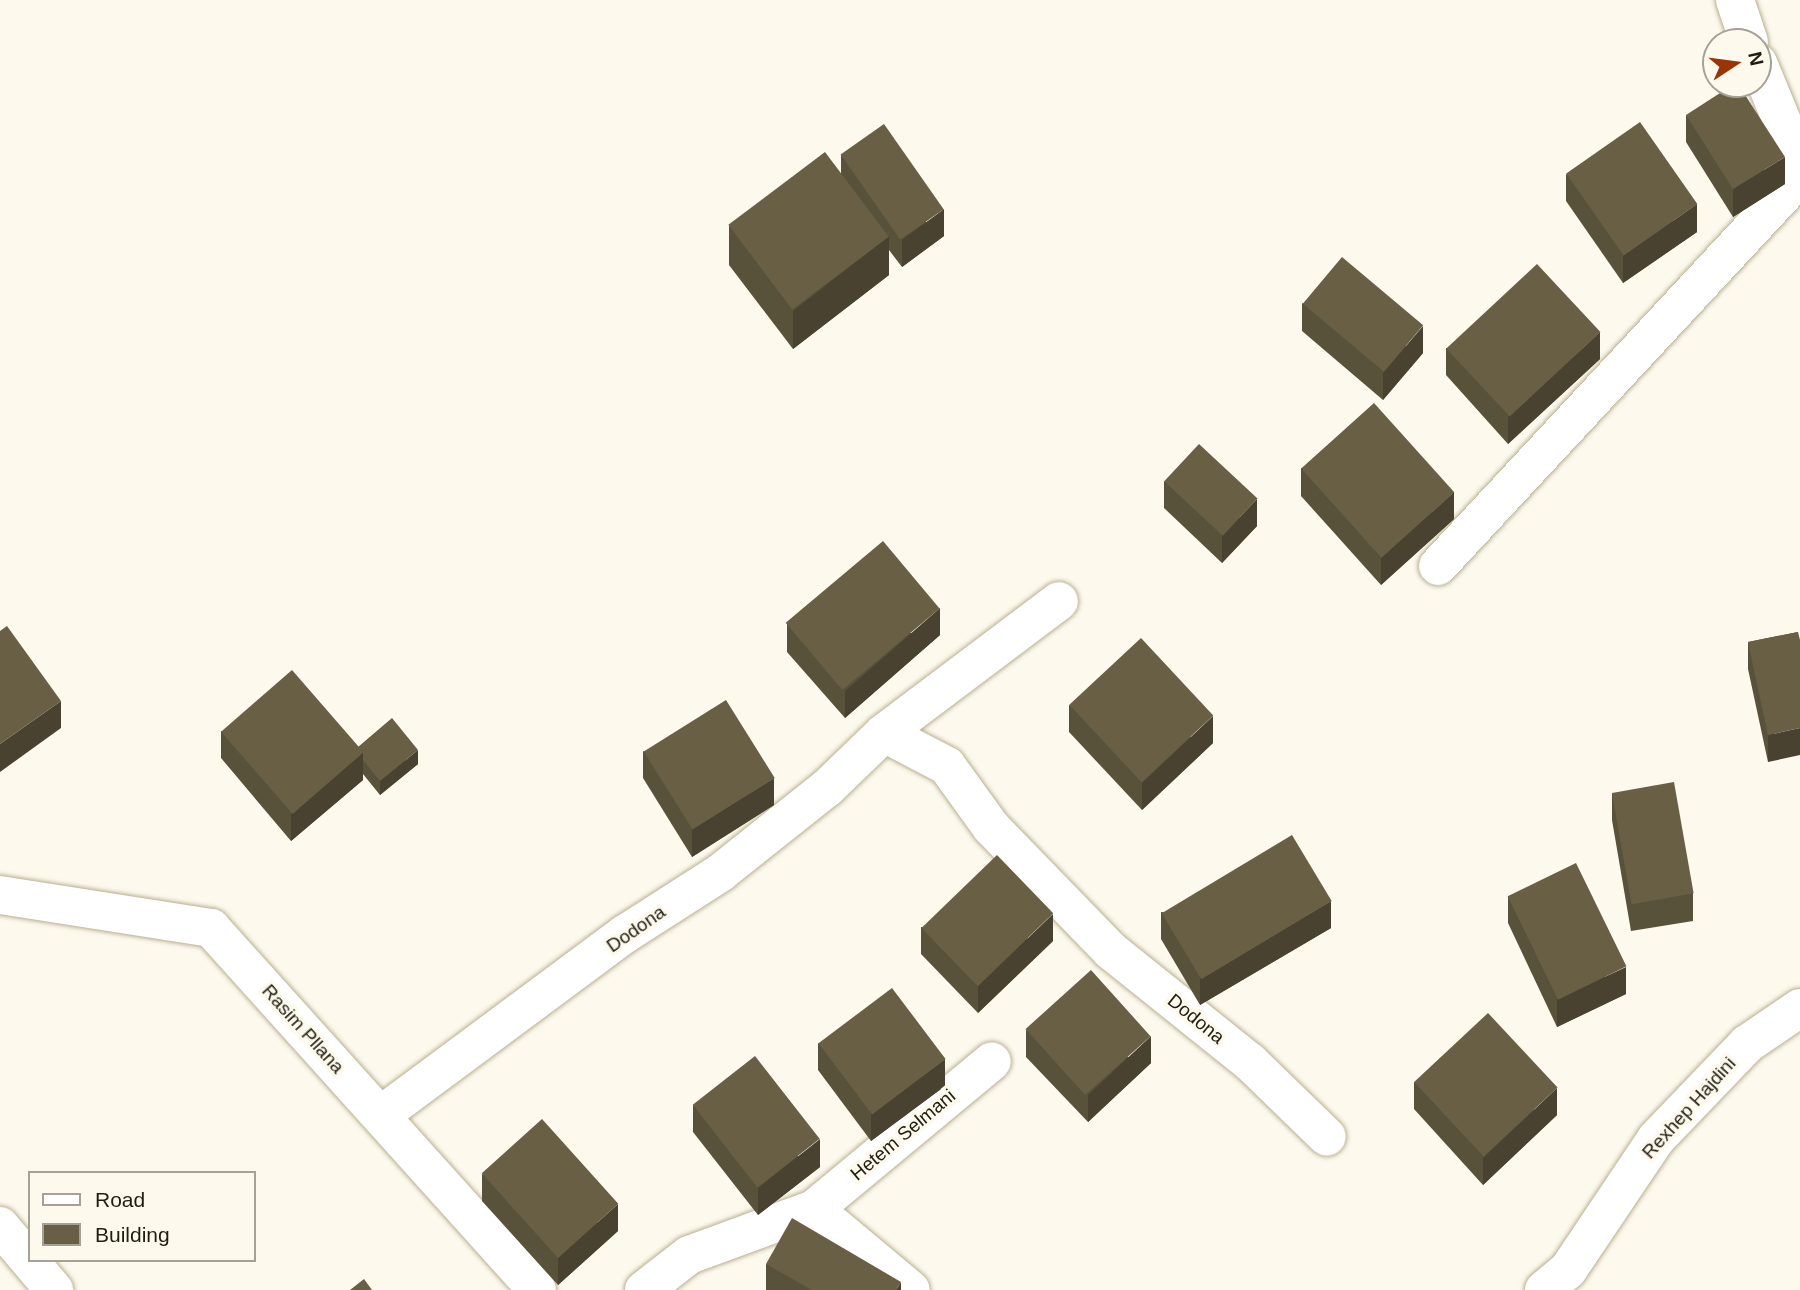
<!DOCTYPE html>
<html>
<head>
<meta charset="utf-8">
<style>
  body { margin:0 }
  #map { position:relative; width:1800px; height:1290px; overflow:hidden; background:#fdf9ed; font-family:Arial,sans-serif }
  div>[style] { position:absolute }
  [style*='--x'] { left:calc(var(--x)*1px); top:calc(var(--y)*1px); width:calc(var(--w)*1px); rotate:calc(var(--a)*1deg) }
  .roads { filter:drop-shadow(0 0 2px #b9af92) drop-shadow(0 0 2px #b9af92) }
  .minor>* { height:38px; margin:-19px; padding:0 19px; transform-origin:19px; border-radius:19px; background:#fff }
  .wall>* { inset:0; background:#59523b }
  .shaded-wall>* { inset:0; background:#494230 }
  .building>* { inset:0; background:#685f45; transform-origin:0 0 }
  span { translate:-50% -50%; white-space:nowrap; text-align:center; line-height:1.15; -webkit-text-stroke:7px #fdf9ed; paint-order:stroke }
  .street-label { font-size:19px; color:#211d12 }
  .legend { position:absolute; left:28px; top:1171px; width:228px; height:91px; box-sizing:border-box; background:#fdf9ed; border:2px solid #a5a195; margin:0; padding:9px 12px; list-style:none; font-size:21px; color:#211d12 }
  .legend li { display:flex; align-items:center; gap:14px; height:35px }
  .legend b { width:35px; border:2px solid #a5a195 }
  .north { position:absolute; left:1702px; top:28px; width:70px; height:70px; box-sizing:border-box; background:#fdf9ed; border:2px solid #a5a195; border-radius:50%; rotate:77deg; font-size:19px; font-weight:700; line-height:28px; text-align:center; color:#211d12 }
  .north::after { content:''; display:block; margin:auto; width:24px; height:32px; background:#9a3507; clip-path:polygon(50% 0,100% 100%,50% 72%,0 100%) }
</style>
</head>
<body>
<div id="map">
  <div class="roads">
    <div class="minor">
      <i style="--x:1735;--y:0;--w:44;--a:71.6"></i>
      <i style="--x:1758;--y:63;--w:110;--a:67.6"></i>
      <i style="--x:1438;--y:566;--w:531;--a:-47.06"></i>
      <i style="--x:884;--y:733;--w:219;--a:-37"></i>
      <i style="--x:0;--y:895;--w:214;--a:8.9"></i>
      <i style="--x:211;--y:928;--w:487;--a:48"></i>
      <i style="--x:381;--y:1115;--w:304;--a:-36.6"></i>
      <i style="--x:625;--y:934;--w:113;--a:-32.7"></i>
      <i style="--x:720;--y:873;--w:137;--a:-38.5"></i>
      <i style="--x:827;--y:788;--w:79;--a:-44"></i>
      <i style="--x:884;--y:733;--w:71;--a:27.6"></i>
      <i style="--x:947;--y:766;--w:75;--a:54.2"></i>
      <i style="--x:991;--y:827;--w:171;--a:45.9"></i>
      <i style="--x:1110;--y:950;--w:179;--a:38.7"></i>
      <i style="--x:1250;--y:1062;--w:107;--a:44.2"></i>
      <i style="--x:814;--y:1209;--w:231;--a:-39.7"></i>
      <i style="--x:0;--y:1226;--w:84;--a:49.8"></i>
      <i style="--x:644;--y:1290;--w:57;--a:-37.9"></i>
      <i style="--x:689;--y:1255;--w:133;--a:-20.2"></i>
      <i style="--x:814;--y:1209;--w:126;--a:39.9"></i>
      <i style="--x:1544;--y:1290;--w:31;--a:-40"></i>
      <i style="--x:1568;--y:1270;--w:158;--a:-56.1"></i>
      <i style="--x:1656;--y:1139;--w:132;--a:-46.2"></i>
      <i style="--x:1747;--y:1044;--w:64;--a:-34.2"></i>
    </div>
  </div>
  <div class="wall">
    <i style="clip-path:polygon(1686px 115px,1785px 184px,1733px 217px,1686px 142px)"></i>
    <i style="clip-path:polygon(841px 155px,944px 236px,902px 267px,889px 250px,889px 275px,793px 349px,729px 265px,729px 226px,841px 173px)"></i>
    <i style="clip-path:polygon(1566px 174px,1697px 232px,1623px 283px,1566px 201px)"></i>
    <i style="clip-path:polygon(1302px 303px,1423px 353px,1383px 400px,1302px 331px)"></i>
    <i style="clip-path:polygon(1446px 348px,1600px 359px,1508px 444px,1446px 375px)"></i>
    <i style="clip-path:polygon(1301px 468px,1454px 519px,1381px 585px,1301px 496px)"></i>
    <i style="clip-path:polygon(1164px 481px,1257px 526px,1222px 563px,1164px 508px)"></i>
    <i style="clip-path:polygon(787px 624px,940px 635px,845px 718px,787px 652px)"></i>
    <i style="clip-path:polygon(1798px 632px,1768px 762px,1748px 669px,1748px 642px)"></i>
    <i style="clip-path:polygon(1069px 705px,1213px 743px,1142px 810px,1069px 732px)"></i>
    <i style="clip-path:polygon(221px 731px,358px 747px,418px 764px,380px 795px,363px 774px,363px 780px,291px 841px,221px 758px)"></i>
    <i style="clip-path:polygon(643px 751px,774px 805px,692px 857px,643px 778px)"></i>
    <i style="clip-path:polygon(1612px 793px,1693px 893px,1693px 921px,1631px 931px,1612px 820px)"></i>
    <i style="clip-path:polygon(1508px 896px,1626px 994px,1557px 1027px,1508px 923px)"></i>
    <i style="clip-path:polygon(1161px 912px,1331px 928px,1200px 1005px,1161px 939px)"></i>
    <i style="clip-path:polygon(921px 927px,1053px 941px,978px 1013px,921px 954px)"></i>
    <i style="clip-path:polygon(1026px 1030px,1151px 1063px,1088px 1122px,1026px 1057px)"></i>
    <i style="clip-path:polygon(818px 1043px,945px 1086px,871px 1141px,818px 1070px)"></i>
    <i style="clip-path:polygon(1414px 1082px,1557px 1115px,1483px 1185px,1414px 1109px)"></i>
    <i style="clip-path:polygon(693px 1105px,820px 1167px,758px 1215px,693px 1132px)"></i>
    <i style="clip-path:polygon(482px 1174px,618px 1231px,558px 1285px,482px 1201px)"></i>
    <i style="clip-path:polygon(766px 1264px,901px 1290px,766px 1290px)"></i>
  </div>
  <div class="shaded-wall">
    <i style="clip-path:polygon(1785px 157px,1785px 184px,1733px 217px,1733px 189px)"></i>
    <i style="clip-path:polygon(1697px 204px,1697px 232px,1623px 283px,1623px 256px)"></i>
    <i style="clip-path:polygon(944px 209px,944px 236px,902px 267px,902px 240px)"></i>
    <i style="clip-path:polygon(889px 236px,889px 275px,793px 349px,793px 311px)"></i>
    <i style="clip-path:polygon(1423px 326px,1423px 353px,1383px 400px,1383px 373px)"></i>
    <i style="clip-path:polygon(1600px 332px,1600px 359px,1508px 444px,1508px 417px)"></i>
    <i style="clip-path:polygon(1454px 492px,1454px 519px,1381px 585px,1381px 558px)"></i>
    <i style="clip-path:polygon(1257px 499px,1257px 526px,1222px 563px,1222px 536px)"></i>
    <i style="clip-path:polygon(940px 608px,940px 635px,845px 718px,845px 691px)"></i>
    <i style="clip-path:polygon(61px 701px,61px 728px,0 772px,0 744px)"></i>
    <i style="clip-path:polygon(1213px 716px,1213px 743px,1142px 810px,1142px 783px)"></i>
    <i style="clip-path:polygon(1800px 728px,1800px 755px,1768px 762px,1768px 735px)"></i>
    <i style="clip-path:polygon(418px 750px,418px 764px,380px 795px,380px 781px)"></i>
    <i style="clip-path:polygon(363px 753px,363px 780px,291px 841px,291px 814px)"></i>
    <i style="clip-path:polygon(774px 778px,774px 805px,692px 857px,692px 829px)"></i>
    <i style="clip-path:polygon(1331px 901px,1331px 928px,1200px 1005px,1200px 978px)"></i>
    <i style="clip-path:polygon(1053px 914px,1053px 941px,978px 1013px,978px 986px)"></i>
    <i style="clip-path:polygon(1626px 967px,1626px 994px,1557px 1027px,1557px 999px)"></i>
    <i style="clip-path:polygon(1151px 1036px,1151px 1063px,1088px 1122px,1088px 1095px)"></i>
    <i style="clip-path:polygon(945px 1059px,945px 1086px,871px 1141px,871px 1114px)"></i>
    <i style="clip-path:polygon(1557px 1088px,1557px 1115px,1483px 1185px,1483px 1158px)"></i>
    <i style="clip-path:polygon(820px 1139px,820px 1167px,758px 1215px,758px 1188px)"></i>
    <i style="clip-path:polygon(618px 1204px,618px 1231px,558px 1285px,558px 1258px)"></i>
    <i style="clip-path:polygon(901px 1282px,901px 1290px,896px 1290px)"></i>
  </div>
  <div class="building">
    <i style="clip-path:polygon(1734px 84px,1738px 84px,1785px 157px,1733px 189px,1686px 115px)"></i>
    <i style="left:1640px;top:122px;width:100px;height:90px;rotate:55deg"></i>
    <i style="left:884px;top:124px;width:104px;height:53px;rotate:55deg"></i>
    <i style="left:825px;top:152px;width:106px;height:121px;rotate:53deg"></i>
    <i style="left:1342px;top:257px;width:106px;height:61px;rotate:40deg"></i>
    <i style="left:1537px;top:264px;width:93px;height:124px;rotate:47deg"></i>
    <i style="left:1374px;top:403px;width:120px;height:98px;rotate:48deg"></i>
    <i style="left:1199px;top:444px;width:80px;height:51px;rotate:43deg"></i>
    <i style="left:883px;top:541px;width:88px;height:127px;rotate:50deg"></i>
    <i style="clip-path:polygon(7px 626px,61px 701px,0 744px,0 631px)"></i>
    <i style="clip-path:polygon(1798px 632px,1800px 640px,1800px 728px,1768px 735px,1748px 642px)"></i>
    <i style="left:1141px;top:638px;width:106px;height:98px;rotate:47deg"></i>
    <i style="left:292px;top:670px;width:109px;height:94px;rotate:49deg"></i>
    <i style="left:726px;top:700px;width:92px;height:97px;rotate:58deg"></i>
    <i style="clip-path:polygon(392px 718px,418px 750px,380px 781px,363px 760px,363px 753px,358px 747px)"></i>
    <i style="left:1674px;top:782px;width:113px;height:63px;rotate:80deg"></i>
    <i style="left:1292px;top:835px;width:77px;height:152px;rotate:59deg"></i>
    <i style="left:997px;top:855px;width:81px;height:105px;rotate:46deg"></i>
    <i style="left:1576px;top:863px;width:115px;height:76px;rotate:64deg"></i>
    <i style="left:1091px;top:970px;width:89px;height:88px;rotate:48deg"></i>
    <i style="left:892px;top:988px;width:89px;height:92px;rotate:53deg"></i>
    <i style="left:1488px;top:1013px;width:102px;height:101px;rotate:47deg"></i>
    <i style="left:755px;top:1056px;width:105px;height:79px;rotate:52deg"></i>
    <i style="left:542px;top:1119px;width:114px;height:81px;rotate:48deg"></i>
    <i style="clip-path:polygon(792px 1218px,901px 1282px,896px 1290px,812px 1290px,766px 1264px)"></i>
    <i style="clip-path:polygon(364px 1279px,372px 1290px,350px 1290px)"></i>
  </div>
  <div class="street-label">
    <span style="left:636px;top:929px;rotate:-35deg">Dodona</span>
    <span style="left:1196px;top:1019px;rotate:39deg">Dodona</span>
    <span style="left:303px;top:1029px;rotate:48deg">Rasim Pllana</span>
    <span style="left:1689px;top:1108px;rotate:-48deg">Rexhep Hajdini</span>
    <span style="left:903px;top:1135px;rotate:-40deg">Hetem Selmani</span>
  </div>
  <ul class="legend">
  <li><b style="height:9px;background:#fff"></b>Road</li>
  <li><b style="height:19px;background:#685f45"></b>Building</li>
  </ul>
  <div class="north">N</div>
</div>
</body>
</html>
